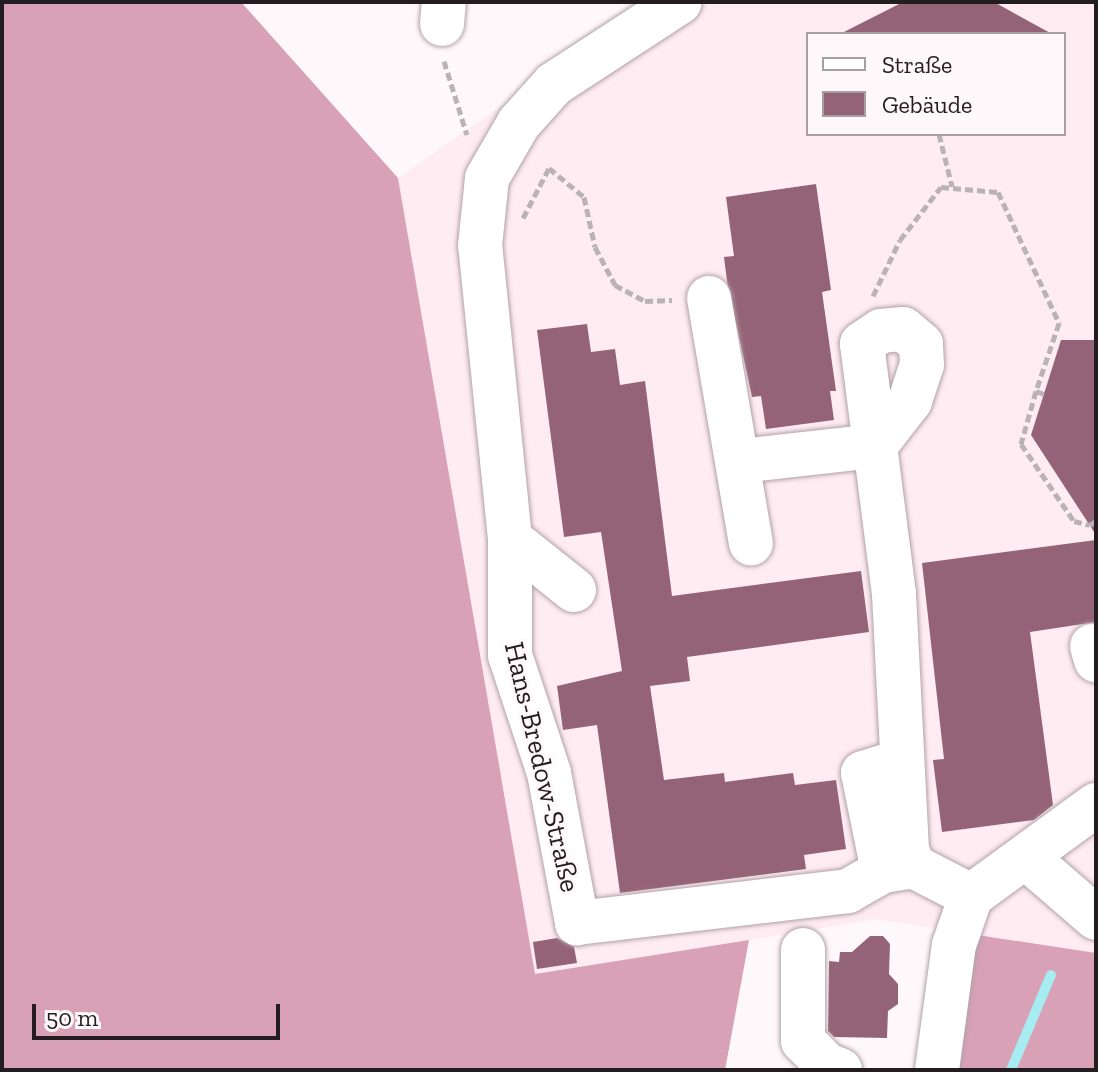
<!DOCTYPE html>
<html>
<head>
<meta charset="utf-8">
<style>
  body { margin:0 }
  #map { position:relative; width:1098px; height:1072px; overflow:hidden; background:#fff8fa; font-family:"Zilla Slab",serif }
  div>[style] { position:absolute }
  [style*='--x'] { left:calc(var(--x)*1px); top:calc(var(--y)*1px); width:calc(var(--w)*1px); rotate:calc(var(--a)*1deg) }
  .built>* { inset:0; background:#ffebf2 }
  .forest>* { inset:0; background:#d8a1b6 }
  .stream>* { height:10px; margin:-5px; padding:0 5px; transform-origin:5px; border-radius:5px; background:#a6ecf0 }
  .building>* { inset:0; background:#956377 }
  .path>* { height:5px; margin-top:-2.5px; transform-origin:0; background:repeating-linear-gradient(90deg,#b9b3b5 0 8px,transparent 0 12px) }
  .roads { filter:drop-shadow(0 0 2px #b1a2a8) drop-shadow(0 0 2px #b1a2a8) }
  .minor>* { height:44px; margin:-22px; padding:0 22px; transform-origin:22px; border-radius:22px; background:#fff }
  span { translate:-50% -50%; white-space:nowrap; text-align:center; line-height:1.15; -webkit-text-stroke:6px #fff8fa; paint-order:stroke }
  .street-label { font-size:28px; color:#231d1f }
  .frame { position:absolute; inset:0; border:4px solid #231d1f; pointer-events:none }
  .legend { position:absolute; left:806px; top:32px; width:260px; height:104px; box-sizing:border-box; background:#fff8fa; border:2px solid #a7a0a2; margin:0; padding:10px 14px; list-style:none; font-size:24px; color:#231d1f }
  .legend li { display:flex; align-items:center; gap:16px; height:40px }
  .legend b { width:40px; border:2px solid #a7a0a2 }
  .scale { position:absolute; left:32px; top:1004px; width:248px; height:36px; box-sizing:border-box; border:4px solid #231d1f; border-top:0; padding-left:10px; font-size:24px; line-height:28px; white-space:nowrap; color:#231d1f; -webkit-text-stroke:6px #fff8fa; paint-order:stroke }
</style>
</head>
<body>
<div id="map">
  <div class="built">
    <i style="clip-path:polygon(evenodd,650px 2px,1096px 2px,1096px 953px,877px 919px,535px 975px,398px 178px,650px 2px,808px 34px,1064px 34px,1064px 134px,808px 134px,808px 34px)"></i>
  </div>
  <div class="forest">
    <i style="clip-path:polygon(2px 2px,241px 2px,398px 178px,535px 974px,749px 940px,725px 1070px,2px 1070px)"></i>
    <i style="clip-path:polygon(971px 934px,1096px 953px,1096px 1070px,951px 1070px)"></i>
  </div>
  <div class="stream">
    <i style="--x:1011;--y:1070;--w:103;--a:-67.2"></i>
  </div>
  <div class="building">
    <i style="clip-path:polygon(903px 2px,994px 2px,1052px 34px,840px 34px)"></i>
    <i style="clip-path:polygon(816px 184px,831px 290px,822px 292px,836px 391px,830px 391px,834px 420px,766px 429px,761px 396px,752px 397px,727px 281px,724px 257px,734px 256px,726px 197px)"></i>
    <i style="clip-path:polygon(587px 324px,591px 352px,615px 349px,620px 385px,645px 381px,672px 596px,861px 571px,869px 632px,687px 657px,690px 681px,650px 686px,664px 780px,724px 773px,725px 782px,793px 773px,795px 785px,836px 780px,846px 849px,804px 855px,806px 869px,620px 893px,597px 725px,563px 730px,557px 686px,622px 671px,601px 532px,564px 537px,537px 330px)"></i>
    <i style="clip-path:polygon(1061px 340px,1096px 340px,1096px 535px,1031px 435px)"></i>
    <i style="clip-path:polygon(1096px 540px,1096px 622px,1030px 632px,1053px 805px,1034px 820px,942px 832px,933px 760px,944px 759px,922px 563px)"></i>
    <i style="clip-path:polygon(870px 936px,883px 936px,890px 944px,889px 974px,898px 984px,898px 1004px,888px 1011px,887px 1038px,834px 1037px,828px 1031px,829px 961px,839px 962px,840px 952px,852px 952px)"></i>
    <i style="clip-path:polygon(557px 938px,574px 947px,577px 963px,537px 969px,533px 942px)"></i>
  </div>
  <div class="path">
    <i style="--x:444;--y:61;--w:77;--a:72.7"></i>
    <i style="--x:939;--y:134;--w:54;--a:76"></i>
    <i style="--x:523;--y:218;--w:56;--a:-62.5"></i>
    <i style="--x:549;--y:168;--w:45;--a:39.6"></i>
    <i style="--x:584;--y:197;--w:51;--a:77.6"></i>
    <i style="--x:595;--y:247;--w:43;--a:62.2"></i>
    <i style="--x:615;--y:285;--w:34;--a:28"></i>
    <i style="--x:645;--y:301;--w:27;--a:-2"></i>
    <i style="--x:873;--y:296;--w:62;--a:-64.3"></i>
    <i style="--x:900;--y:240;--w:67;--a:-52.3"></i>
    <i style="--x:941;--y:187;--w:57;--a:5"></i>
    <i style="--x:998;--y:192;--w:145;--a:65"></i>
    <i style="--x:1059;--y:323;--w:72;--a:108.7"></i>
    <i style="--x:1036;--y:391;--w:9;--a:21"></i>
    <i style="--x:1036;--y:391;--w:55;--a:105.8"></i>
    <i style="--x:1021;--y:444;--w:93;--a:55.5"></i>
    <i style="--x:1074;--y:521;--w:16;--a:14"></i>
    <i style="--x:1090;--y:525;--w:7;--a:-34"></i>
  </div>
  <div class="roads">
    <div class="minor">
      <i style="--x:442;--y:24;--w:22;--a:-85"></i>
      <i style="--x:709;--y:298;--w:249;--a:80.3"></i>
      <i style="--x:875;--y:446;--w:57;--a:-52.1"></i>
      <i style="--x:910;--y:401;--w:38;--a:-72"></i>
      <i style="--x:922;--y:365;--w:21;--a:-93"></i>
      <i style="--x:921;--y:344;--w:23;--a:-140"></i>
      <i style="--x:903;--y:329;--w:22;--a:175"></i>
      <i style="--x:881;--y:331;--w:23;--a:146"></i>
      <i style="--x:862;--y:344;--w:252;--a:82.7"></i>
      <i style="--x:894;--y:594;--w:256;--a:87.1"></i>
      <i style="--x:907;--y:850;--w:17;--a:69"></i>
      <i style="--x:913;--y:866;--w:65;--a:27.3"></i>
      <i style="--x:741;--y:461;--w:135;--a:-6.4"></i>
      <i style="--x:510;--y:539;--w:116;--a:90"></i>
      <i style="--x:510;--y:655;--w:124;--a:71.7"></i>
      <i style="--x:549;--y:773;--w:153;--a:79.4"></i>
      <i style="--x:577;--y:923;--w:273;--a:-6.7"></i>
      <i style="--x:848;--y:891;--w:40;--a:-29.7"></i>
      <i style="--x:883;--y:871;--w:30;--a:-9"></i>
      <i style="--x:574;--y:590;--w:82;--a:-141.4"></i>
      <i style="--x:510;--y:539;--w:295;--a:-95.8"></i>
      <i style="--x:480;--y:246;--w:68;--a:-84.1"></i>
      <i style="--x:487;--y:178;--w:64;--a:-59.8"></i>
      <i style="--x:519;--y:123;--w:52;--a:-48.1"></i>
      <i style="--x:554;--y:84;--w:150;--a:-33.1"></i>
      <i style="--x:1092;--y:646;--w:15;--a:74"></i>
      <i style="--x:1028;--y:859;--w:90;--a:40.9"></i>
      <i style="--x:883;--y:871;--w:100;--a:-101.5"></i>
      <i style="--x:863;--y:773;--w:39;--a:-17"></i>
      <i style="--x:803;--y:950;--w:91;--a:90"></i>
      <i style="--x:803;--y:1041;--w:34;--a:45"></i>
      <i style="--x:827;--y:1065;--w:14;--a:21"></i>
      <i style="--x:937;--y:1070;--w:126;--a:-82.3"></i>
      <i style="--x:954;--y:945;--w:52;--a:-70.9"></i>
      <i style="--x:971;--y:896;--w:155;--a:-36.1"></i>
    </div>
  </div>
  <div class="street-label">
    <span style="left:542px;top:767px;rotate:77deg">Hans-Bredow-Straße</span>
  </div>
  <div class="frame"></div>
  <ul class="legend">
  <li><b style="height:10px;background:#fff"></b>Straße</li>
  <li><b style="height:22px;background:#956377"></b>Gebäude</li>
  </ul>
  <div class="scale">50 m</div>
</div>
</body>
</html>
